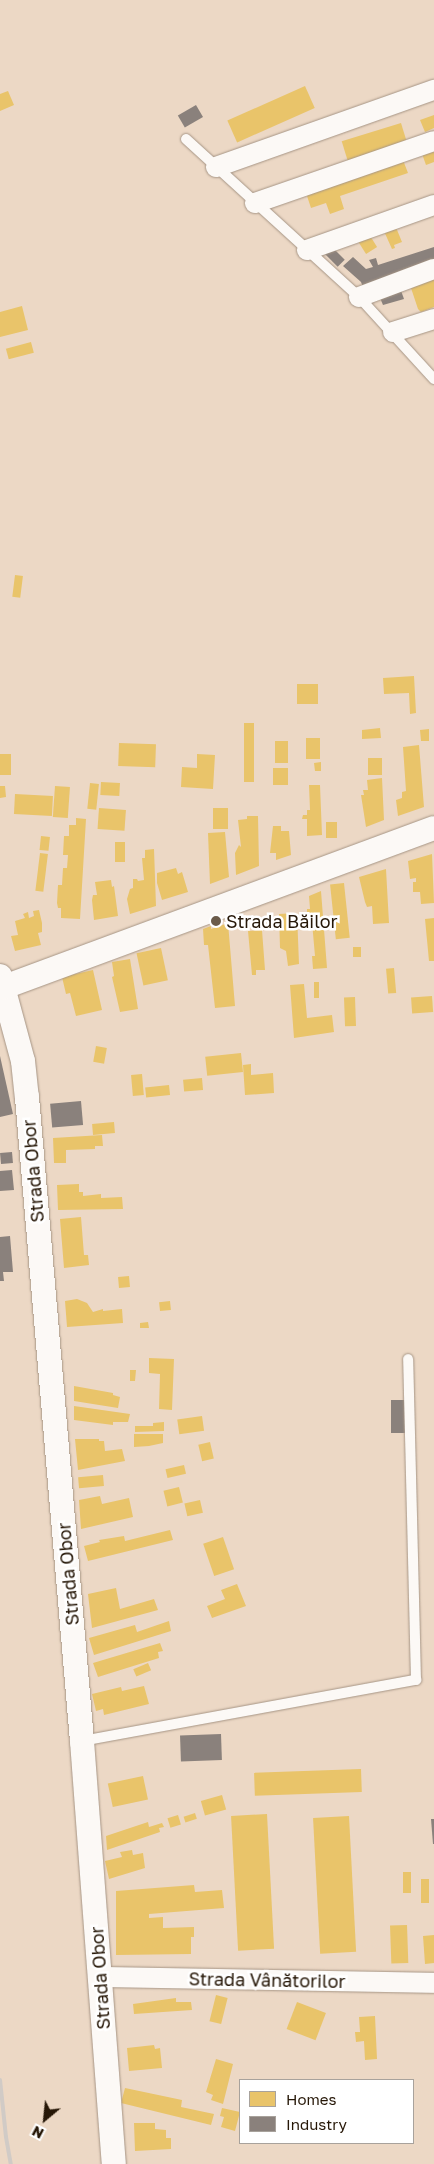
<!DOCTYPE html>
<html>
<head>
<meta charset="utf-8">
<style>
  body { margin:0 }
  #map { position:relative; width:434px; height:2164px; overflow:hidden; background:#ecd8c5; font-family:"Golos Text",sans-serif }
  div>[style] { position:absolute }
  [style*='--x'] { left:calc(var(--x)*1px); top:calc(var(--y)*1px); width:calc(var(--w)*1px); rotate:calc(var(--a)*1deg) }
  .homes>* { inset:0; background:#e9c46a; transform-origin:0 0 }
  .industry>* { inset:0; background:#8a817c; transform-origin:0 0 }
  .roads { filter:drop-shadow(0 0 1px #a69585) drop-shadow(0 0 1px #a69585) }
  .service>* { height:10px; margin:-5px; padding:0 5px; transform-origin:5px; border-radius:5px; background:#fcf9f6 }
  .minor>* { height:20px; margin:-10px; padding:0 10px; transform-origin:10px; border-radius:10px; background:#fcf9f6 }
  .tertiary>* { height:24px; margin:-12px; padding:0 12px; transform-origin:12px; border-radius:12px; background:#fcf9f6 }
  .rail>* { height:4px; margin:-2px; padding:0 2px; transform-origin:2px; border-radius:2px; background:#d1cbc6 }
  .dots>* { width:14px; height:14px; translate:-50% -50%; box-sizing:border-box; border:2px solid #fff; border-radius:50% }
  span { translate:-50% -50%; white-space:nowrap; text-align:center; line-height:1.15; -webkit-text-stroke:5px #fff; paint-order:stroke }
  .poi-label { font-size:18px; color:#261707 }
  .left { translate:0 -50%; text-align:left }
  .street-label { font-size:18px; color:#261707 }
  .legend { position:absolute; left:239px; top:2079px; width:175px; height:65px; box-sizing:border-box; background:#fff; border:1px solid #a8a29c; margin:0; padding:6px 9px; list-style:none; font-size:15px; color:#261707 }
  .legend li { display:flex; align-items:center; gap:10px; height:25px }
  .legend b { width:25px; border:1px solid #a8a29c }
  .north { position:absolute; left:20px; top:2094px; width:50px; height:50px; -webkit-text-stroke:4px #fff; paint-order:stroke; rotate:208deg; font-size:14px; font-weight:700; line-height:20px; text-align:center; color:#261707 }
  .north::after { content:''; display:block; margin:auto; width:18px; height:22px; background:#261707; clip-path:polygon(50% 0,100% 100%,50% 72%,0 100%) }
</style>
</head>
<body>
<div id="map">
  <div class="homes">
    <i style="left:305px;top:86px;width:24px;height:85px;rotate:66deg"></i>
    <i style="clip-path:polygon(8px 91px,14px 105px,0 111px,0 94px)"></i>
    <i style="clip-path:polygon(434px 115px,434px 128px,425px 132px,420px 120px)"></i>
    <i style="left:401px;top:123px;width:21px;height:62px;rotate:73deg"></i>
    <i style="clip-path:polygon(434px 147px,434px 162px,426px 165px,421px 151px)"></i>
    <i style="clip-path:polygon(403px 160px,408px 173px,340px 196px,344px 209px,330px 214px,326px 203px,311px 208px,306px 193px)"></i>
    <i style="clip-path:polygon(395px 225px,402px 242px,394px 245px,395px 248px,392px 249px,383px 229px)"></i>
    <i style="left:367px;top:231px;width:19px;height:13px;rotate:58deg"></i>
    <i style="clip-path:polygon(434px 274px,434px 307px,421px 312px,418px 309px,409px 282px)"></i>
    <i style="clip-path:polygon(22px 306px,28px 330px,0 337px,0 312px)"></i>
    <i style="left:31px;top:342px;width:11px;height:26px;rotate:75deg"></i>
    <i style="left:15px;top:575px;width:8px;height:22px;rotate:7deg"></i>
    <i style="clip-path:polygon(414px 676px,416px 713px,410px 714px,409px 693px,384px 694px,383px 678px)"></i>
    <i style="left:297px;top:684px;width:21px;height:20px"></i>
    <i style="left:244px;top:723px;width:10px;height:59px"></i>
    <i style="clip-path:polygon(380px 728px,381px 738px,362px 739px,362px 730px)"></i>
    <i style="clip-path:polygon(429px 729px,429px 741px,421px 741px,420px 730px)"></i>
    <i style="left:320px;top:738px;width:21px;height:14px;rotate:90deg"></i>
    <i style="left:275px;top:741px;width:13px;height:22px"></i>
    <i style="left:119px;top:743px;width:37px;height:23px;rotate:2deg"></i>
    <i style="clip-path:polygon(419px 745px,424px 807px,398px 816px,396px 800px,402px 798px,402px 792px,406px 791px,403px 747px)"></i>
    <i style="left:0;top:754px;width:11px;height:21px"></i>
    <i style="clip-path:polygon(197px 754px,215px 755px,213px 789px,181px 787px,182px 767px,197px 768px)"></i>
    <i style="left:368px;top:758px;width:14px;height:17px"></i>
    <i style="clip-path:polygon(321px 762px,321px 771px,315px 771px,314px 763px)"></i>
    <i style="left:273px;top:768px;width:15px;height:17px"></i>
    <i style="clip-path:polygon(382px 778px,384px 820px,366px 827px,361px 795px,364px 795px,363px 790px,368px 790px,367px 780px)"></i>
    <i style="left:101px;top:782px;width:19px;height:13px;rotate:3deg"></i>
    <i style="left:90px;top:783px;width:9px;height:26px;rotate:6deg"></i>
    <i style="clip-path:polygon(309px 785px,320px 785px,322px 835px,307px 836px,307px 819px,302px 819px,303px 815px,307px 815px,307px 810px,310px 810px)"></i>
    <i style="clip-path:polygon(0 786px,5px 786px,6px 797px,0 798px)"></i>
    <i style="left:55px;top:786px;width:15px;height:31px;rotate:4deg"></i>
    <i style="left:15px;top:794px;width:38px;height:20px;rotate:3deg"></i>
    <i style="left:99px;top:808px;width:27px;height:21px;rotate:4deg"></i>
    <i style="left:213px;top:808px;width:15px;height:21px"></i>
    <i style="clip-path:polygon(247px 816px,258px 816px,259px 866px,236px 875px,235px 853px,239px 845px,241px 847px,238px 820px,247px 819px)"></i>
    <i style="clip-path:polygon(76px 818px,86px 819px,80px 919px,61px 918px,61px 908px,58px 908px,57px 903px,58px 885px,62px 885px,63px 868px,67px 868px,68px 855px,63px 855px,64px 836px,69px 836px,69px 825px,76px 825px)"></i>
    <i style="left:326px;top:822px;width:11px;height:16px"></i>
    <i style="clip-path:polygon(273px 826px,281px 826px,281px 831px,289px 831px,291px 855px,276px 860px,276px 853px,270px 853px)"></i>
    <i style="clip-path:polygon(225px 832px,229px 877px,210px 884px,208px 833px)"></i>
    <i style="left:41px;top:836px;width:9px;height:14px;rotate:6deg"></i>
    <i style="left:125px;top:842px;width:20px;height:10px;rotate:90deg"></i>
    <i style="clip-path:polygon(154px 849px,156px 906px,130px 914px,127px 899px,130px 889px,133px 888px,133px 879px,137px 879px,138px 881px,144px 880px,142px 858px,145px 858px,145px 850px)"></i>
    <i style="left:40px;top:853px;width:8px;height:38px;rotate:7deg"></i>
    <i style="clip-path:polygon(432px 854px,434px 903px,421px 904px,420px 892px,413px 892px,413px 882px,416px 882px,416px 878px,410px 879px,408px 861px)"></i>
    <i style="clip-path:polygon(176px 868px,178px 874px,182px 872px,188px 892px,162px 900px,157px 883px,157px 873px)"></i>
    <i style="clip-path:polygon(386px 869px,389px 923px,373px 924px,372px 906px,367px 907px,365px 902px,359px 877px)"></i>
    <i style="clip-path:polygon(111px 880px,112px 887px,114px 886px,118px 916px,94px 920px,92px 900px,93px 895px,97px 895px,95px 882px)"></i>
    <i style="left:344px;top:883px;width:55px;height:14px;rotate:84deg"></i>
    <i style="clip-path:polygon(321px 891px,327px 968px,313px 969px,312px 956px,315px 956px,312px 922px,310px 922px,309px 916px,307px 916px,307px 909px,310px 909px,309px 896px)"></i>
    <i style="clip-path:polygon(39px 910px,42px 923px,42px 932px,38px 933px,41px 945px,15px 951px,11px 936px,18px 935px,15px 921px,25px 918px,23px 914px,28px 912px,29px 918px,34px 916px,33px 911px)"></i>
    <i style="clip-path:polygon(297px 913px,299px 964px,288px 966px,286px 951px,280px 948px,279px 914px)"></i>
    <i style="clip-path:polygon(434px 918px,434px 961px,429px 961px,425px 919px)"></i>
    <i style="clip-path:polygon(228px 923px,235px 1006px,215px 1008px,208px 945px,204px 945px,203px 929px,211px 926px,211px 929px)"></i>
    <i style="clip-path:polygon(262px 930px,265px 970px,256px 970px,256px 975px,252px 975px,248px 931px)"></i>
    <i style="left:353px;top:947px;width:8px;height:10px"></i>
    <i style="left:161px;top:948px;width:33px;height:25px;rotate:78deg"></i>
    <i style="clip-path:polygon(130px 959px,138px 1009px,120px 1012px,112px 977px,114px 976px,112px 962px)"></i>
    <i style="left:394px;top:968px;width:25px;height:8px;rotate:85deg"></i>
    <i style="clip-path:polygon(93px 970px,102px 1010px,76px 1016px,70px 993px,66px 994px,62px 977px)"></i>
    <i style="left:314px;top:982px;width:5px;height:16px"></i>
    <i style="clip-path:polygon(304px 984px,307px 1018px,332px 1015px,334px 1032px,294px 1038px,290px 985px)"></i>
    <i style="left:432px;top:996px;width:16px;height:21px;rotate:86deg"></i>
    <i style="left:355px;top:997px;width:29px;height:11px;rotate:88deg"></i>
    <i style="left:96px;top:1046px;width:11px;height:16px;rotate:10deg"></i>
    <i style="left:241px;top:1053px;width:19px;height:36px;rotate:84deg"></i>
    <i style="clip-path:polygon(251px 1064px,251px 1075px,273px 1073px,274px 1093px,245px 1095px,243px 1065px)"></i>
    <i style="left:142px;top:1074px;width:21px;height:11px;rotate:85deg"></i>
    <i style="left:202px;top:1078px;width:12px;height:19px;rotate:85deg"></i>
    <i style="left:169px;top:1085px;width:10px;height:24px;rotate:84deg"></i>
    <i style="left:114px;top:1122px;width:11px;height:22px;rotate:85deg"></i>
    <i style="clip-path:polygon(102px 1135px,103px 1146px,95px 1146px,95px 1149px,66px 1150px,66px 1163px,54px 1163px,53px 1138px)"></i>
    <i style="clip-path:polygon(79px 1184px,79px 1192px,83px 1192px,83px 1196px,101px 1194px,101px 1198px,122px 1197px,123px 1209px,58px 1210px,57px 1185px)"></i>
    <i style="clip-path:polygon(81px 1217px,84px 1255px,88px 1255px,89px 1265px,64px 1268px,60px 1219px)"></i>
    <i style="left:129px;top:1276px;width:11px;height:11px;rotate:85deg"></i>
    <i style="clip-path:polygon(77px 1299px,87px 1303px,93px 1312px,103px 1309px,103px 1311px,122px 1309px,123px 1323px,67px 1327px,65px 1301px)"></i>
    <i style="left:170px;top:1301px;width:9px;height:11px;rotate:84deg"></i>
    <i style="clip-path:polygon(148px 1322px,149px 1328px,140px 1328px,140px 1323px)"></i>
    <i style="clip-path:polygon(149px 1358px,174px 1359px,172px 1410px,159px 1409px,160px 1374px,149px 1373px)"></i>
    <i style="clip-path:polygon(130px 1370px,136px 1370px,135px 1381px,130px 1381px)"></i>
    <i style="clip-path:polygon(74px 1386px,113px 1393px,113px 1395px,120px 1397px,118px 1408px,74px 1401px)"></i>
    <i style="clip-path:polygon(74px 1406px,130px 1414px,128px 1422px,113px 1422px,113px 1425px,74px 1420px)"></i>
    <i style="left:202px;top:1416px;width:15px;height:25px;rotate:82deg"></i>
    <i style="clip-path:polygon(164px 1422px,164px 1431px,135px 1432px,135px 1426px,153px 1426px,153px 1423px)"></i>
    <i style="clip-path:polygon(134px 1434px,163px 1434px,163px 1443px,149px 1446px,134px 1447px)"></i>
    <i style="clip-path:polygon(75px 1439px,99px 1439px,99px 1441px,104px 1441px,105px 1451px,122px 1449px,125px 1461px,78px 1470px)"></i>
    <i style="left:210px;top:1442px;width:17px;height:12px;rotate:77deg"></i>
    <i style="left:184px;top:1465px;width:9px;height:19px;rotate:77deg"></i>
    <i style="left:103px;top:1475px;width:11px;height:25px;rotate:85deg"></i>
    <i style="left:179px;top:1487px;width:16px;height:16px;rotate:76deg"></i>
    <i style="clip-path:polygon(100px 1496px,102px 1504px,129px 1498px,133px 1517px,81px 1529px,79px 1500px)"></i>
    <i style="left:200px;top:1500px;width:13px;height:16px;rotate:77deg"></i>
    <i style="clip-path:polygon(170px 1530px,173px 1540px,88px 1561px,84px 1546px,100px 1542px,99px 1540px,124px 1536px,125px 1541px)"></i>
    <i style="left:223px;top:1537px;width:34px;height:21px;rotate:71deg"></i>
    <i style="clip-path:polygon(237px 1584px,246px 1606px,212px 1618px,207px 1606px,225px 1599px,221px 1590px)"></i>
    <i style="clip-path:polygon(116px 1588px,120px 1609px,154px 1599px,158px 1610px,92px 1628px,88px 1594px)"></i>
    <i style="clip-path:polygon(169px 1621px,171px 1631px,94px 1655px,89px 1638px,135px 1625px,137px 1632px)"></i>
    <i style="clip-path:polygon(160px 1643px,163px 1651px,158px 1652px,159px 1658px,98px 1677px,93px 1663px)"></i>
    <i style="left:148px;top:1663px;width:8px;height:16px;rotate:67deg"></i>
    <i style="clip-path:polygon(144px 1686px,149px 1704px,104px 1715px,103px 1709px,96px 1711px,92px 1694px,121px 1687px,122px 1691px)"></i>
    <i style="left:361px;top:1769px;width:23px;height:107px;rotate:88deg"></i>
    <i style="left:143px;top:1776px;width:24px;height:36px;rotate:78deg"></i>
    <i style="left:222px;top:1795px;width:15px;height:22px;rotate:74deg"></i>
    <i style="left:195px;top:1813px;width:6px;height:12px;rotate:72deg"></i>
    <i style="left:267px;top:1814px;width:135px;height:36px;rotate:87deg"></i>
    <i style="left:178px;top:1815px;width:10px;height:11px;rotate:73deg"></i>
    <i style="left:349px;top:1816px;width:136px;height:36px;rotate:87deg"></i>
    <i style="clip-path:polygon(148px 1822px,149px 1827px,162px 1823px,164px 1827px,159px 1828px,160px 1832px,107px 1850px,106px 1836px)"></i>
    <i style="clip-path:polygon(132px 1850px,133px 1855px,143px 1853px,145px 1868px,109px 1879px,105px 1861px,122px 1857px,120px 1852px)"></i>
    <i style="left:403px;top:1872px;width:8px;height:21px"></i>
    <i style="left:421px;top:1879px;width:8px;height:24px"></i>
    <i style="clip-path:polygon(194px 1885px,195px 1892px,222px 1890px,224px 1908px,149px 1914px,149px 1918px,163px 1917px,163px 1928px,194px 1927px,194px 1937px,191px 1937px,191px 1954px,116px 1955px,116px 1891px)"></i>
    <i style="left:407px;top:1925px;width:38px;height:17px;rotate:88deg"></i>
    <i style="clip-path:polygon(434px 1935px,434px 1963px,425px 1964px,423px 1936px)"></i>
    <i style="left:216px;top:1995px;width:12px;height:27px;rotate:14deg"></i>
    <i style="clip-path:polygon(176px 1998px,176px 2002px,191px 2002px,192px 2010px,134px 2014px,133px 2004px)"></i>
    <i style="left:297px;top:2002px;width:31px;height:29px;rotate:21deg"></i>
    <i style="clip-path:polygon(375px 2016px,377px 2059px,365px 2060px,364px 2041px,356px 2042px,355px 2032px,360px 2032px,359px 2017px)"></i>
    <i style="clip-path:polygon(154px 2045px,155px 2049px,160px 2048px,162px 2068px,129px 2071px,127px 2048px)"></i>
    <i style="clip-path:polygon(216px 2059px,233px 2064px,223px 2104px,211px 2100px,213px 2095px,206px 2092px)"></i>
    <i style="clip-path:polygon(125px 2088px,182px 2100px,181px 2107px,214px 2114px,211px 2125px,121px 2103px)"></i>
    <i style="clip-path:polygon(222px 2108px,240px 2112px,235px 2131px,221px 2127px,224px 2117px,220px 2116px)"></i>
    <i style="clip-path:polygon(134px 2123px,155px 2123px,155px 2129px,166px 2130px,166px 2138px,171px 2138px,171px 2149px,135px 2151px)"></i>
  </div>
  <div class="industry">
    <i style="left:196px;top:105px;width:14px;height:21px;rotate:60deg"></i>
    <i style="left:332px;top:247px;width:18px;height:10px;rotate:45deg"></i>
    <i style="clip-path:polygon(434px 247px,434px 263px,363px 287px,361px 282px,343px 266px,353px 257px,366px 269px,373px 267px,369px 260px,376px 258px,378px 265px)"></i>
    <i style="clip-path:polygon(399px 285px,404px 299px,383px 305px,378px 293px)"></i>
    <i style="clip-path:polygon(0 1056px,13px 1114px,0 1117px)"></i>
    <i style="left:81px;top:1101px;width:24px;height:31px;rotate:85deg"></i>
    <i style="left:12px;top:1152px;width:11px;height:12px;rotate:85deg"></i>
    <i style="clip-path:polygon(12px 1170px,14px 1190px,0 1191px,0 1171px)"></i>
    <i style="clip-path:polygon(10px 1236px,13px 1272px,3px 1272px,4px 1281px,0 1281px,0 1237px)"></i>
    <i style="left:391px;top:1400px;width:15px;height:33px"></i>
    <i style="left:221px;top:1734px;width:26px;height:41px;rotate:88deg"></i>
    <i style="clip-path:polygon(431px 1819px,434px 1819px,434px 1844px,433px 1844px)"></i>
  </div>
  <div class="roads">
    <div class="service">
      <i style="--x:186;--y:139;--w:234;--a:42.4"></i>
      <i style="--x:359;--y:297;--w:111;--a:47.6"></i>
      <i style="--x:82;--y:1741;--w:340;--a:-10.4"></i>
      <i style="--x:416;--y:1680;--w:321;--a:-91.4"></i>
    </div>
    <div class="minor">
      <i style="--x:216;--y:167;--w:231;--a:-19.5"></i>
      <i style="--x:255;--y:203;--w:189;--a:-19.1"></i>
      <i style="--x:307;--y:250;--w:135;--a:-19.5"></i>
      <i style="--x:359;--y:297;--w:80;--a:-20.5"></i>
      <i style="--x:393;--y:332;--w:43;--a:-17.6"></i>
      <i style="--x:100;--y:1977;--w:334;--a:1"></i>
    </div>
    <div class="tertiary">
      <i style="--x:0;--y:976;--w:88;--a:74.9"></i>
      <i style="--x:23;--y:1061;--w:36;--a:84"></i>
      <i style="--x:27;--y:1097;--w:646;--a:85.12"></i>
      <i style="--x:82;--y:1741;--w:424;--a:85.7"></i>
      <i style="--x:4;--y:987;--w:458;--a:-20.3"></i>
    </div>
  </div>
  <div class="rail">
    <i style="--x:0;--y:2080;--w:57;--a:84"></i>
    <i style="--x:6;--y:2137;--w:27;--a:80"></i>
  </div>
  <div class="dots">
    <i style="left:216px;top:921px;background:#6b5b4a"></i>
  </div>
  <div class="poi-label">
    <span class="left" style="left:226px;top:921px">Strada Băilor</span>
  </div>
  <div class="street-label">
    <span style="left:33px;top:1171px;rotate:-95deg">Strada Obor</span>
    <span style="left:68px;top:1574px;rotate:-95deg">Strada Obor</span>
    <span style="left:100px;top:1978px;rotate:-94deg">Strada Obor</span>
    <span style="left:267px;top:1980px;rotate:1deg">Strada Vânătorilor</span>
  </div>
  <ul class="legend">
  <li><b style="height:14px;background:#e9c46a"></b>Homes</li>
  <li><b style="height:14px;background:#8a817c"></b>Industry</li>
  </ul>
  <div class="north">N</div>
</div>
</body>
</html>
